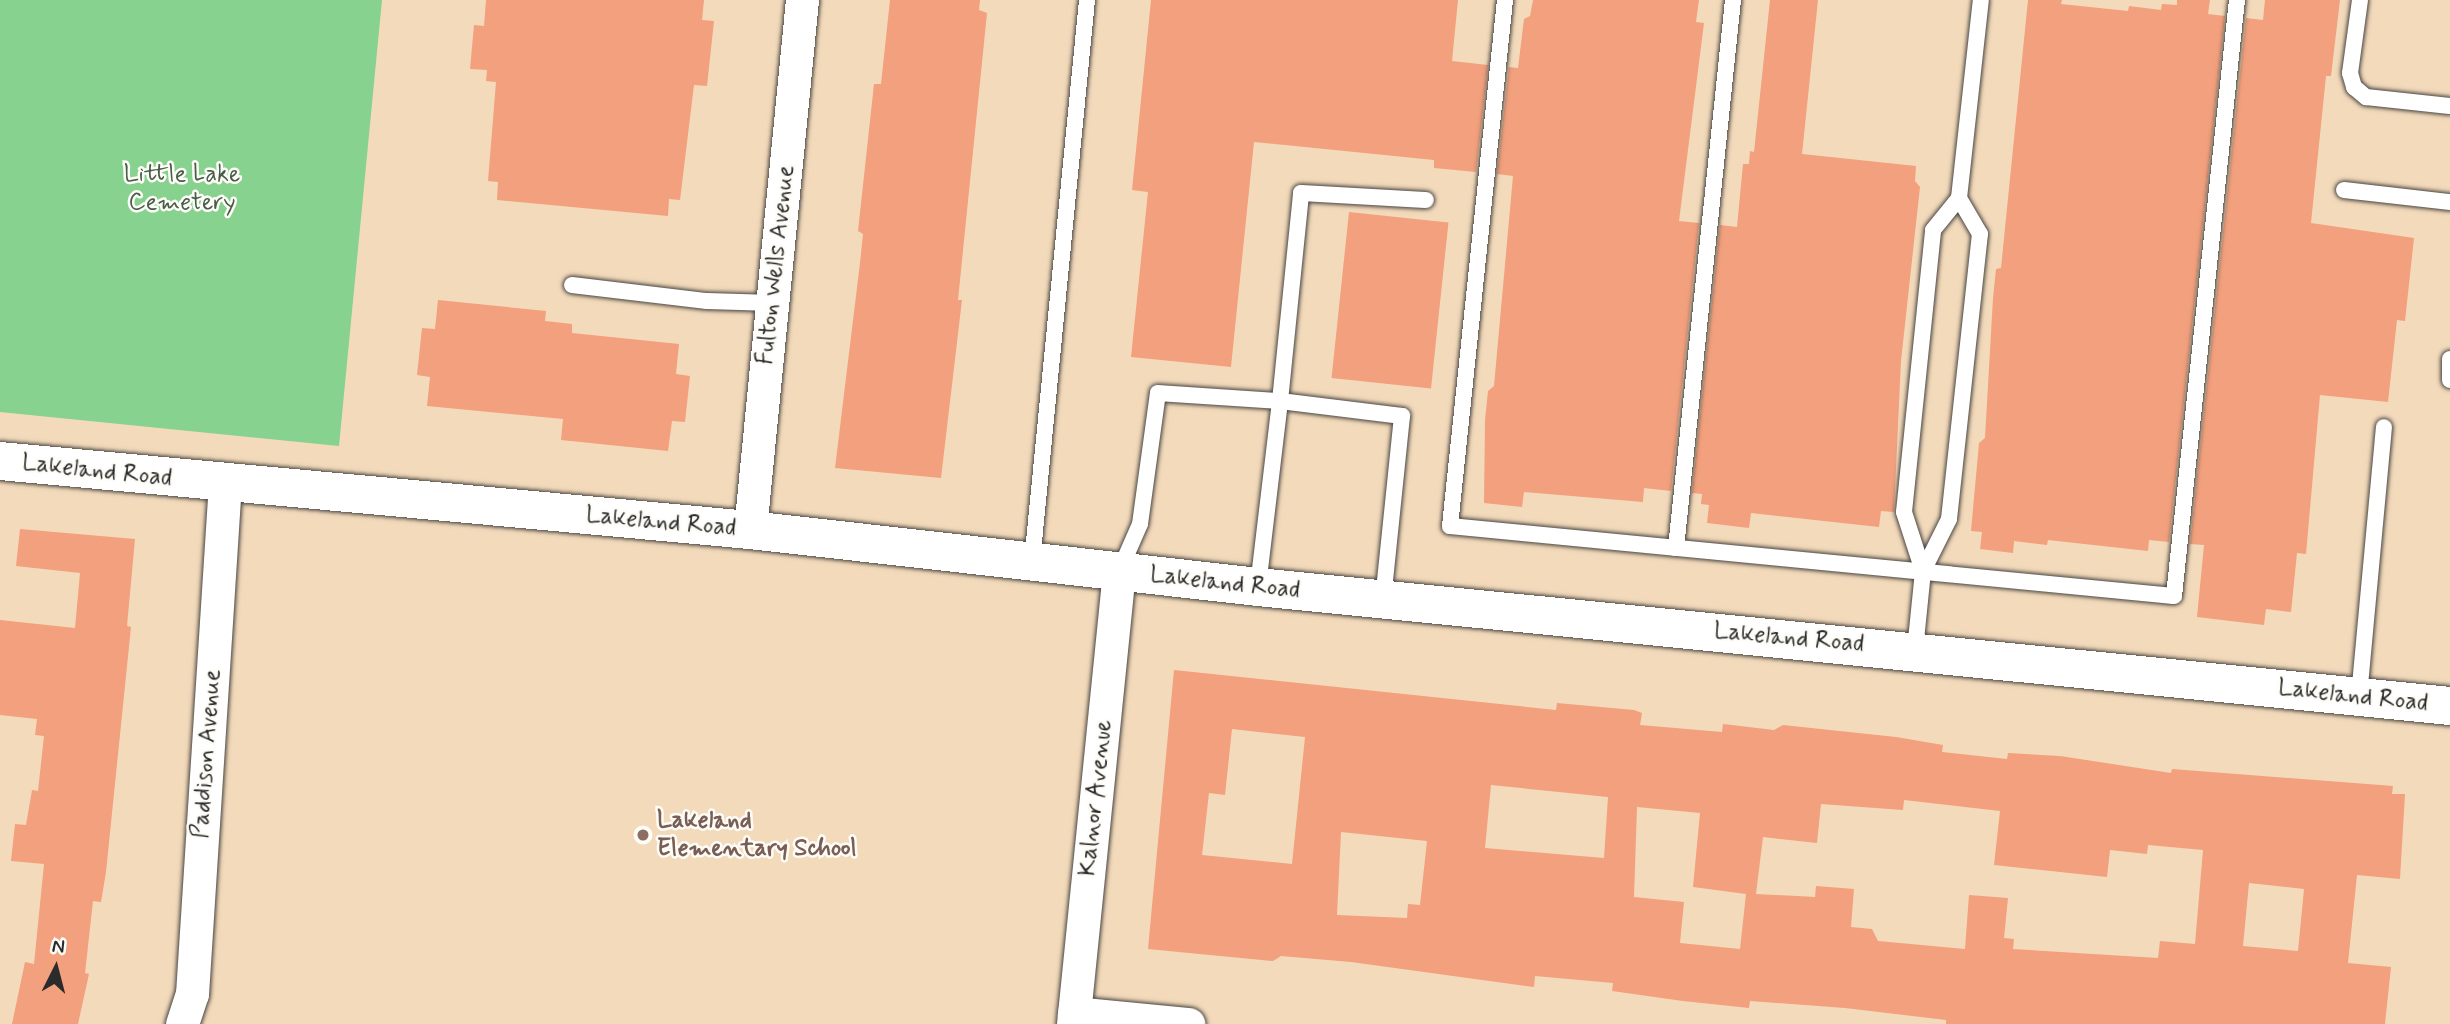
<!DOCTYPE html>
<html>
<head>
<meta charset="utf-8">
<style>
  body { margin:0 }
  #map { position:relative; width:2450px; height:1024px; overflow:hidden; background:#f3dabb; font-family:Mynerve,sans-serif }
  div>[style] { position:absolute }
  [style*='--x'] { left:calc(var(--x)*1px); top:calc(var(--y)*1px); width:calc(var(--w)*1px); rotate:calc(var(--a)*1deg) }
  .green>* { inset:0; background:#87d28f }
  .building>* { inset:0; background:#f2a07d; transform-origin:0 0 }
  .roads { filter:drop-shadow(0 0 2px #494541) drop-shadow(0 0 2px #494541) }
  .service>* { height:16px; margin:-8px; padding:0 8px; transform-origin:8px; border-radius:8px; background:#fff }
  .minor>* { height:33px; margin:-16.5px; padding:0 16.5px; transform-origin:16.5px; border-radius:16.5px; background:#fff }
  .tertiary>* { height:38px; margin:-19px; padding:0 19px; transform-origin:19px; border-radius:19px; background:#fff }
  .dots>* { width:19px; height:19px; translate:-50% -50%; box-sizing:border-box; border:4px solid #fdfcf7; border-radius:50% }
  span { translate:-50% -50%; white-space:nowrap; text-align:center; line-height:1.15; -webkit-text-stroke:5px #fdfcf7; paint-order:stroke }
  .park-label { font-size:24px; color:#475d49 }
  .street-label { font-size:24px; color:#2b2b2b }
  .education-label { font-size:24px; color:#785e54; font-weight:700 }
  .left { translate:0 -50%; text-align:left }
  .north { position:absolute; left:21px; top:933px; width:70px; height:70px; -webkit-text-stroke:5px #fdfcf7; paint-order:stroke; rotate:6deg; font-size:19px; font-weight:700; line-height:28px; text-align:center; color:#2b2b2b }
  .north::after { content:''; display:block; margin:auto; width:24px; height:32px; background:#2b2b2b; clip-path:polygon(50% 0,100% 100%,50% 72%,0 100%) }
</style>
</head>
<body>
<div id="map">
  <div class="green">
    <i style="clip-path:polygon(0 0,382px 0,339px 446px,0 412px)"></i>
  </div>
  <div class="building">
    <i style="clip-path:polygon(486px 0,704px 0,702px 20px,714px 21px,707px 86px,694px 85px,680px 200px,669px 199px,668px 216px,497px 200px,498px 182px,488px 181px,496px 82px,486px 81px,487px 70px,470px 69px,474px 25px,484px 26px)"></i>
    <i style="clip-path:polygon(890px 0,980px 0,979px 10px,987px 13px,958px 300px,962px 300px,941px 478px,835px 468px,860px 263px,863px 234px,858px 231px,874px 84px,881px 84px)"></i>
    <i style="clip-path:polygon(1151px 0,1458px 0,1452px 61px,1488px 65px,1476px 172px,1434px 168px,1434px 160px,1254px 142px,1231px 367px,1131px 357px,1148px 192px,1132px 190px)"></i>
    <i style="clip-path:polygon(1533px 0,1699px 0,1696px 22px,1704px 23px,1679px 221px,1699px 223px,1671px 491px,1644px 488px,1643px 502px,1524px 492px,1522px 507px,1484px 503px,1485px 420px,1488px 391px,1494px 386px,1513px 176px,1497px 174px,1509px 67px,1518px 68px,1524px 19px,1530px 16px)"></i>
    <i style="clip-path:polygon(1770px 0,1818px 0,1802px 154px,1916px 166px,1915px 181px,1920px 187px,1901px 361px,1894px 512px,1881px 511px,1879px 527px,1751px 513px,1749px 528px,1707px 523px,1709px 505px,1701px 504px,1702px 494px,1692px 493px,1720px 225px,1737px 227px,1743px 164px,1749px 164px,1750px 151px,1754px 152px)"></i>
    <i style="clip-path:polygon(2028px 0,2062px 0,2061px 4px,2128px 11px,2129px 6px,2161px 10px,2162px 4px,2177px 5px,2177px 0,2210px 0,2208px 14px,2225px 16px,2169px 542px,2149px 540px,2148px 551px,2048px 540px,2047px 545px,2014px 541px,2013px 553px,1980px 549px,1982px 532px,1971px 531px,1979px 443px,1985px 438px,1993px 298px,1996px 269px,2001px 268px)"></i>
    <i style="clip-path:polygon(2265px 0,2340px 0,2331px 76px,2326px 76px,2311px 223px,2414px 238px,2405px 321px,2397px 320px,2388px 402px,2320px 395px,2306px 554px,2297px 553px,2291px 612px,2266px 609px,2264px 625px,2197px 617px,2204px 545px,2190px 544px,2246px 18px,2263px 20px)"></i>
    <i style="left:1349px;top:212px;width:100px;height:167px;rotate:6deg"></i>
    <i style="clip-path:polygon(438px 300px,546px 311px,545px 321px,572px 324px,572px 333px,679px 344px,676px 374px,690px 376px,685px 422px,672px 421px,668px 451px,561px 440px,563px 419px,427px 406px,430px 377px,417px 375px,422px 328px,435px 329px)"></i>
    <i style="clip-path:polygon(20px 529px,135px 539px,127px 626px,131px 627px,106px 872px,101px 902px,93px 901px,85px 973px,89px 974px,78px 1024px,12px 1024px,25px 962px,34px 964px,44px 864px,11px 861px,15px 824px,26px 825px,32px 790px,38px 791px,44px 736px,35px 735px,37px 719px,0 715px,0 620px,75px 628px,80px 573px,16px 566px)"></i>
    <i style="clip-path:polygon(evenodd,1174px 670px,1556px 710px,1557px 703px,1634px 710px,1642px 713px,1640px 725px,1722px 732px,1723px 724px,1774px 730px,1783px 725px,1896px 737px,1943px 745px,1942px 752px,2007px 759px,2008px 753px,2060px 756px,2171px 773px,2172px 769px,2393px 786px,2392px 794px,2405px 794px,2400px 879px,2357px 875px,2348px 963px,2391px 967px,2385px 1024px,1946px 1024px,1946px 1020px,1845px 1008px,1750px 1001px,1749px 1008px,1683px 1001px,1612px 991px,1613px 983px,1535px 976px,1534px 987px,1351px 962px,1281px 956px,1273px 961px,1148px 949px,1174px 670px,1232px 729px,1305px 737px,1292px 864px,1202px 855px,1209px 793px,1225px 795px,1232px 729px,1174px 670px,1491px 785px,1608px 797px,1604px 858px,1485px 848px,1491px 785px,1174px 670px,1904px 800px,2000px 811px,1994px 865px,2107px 877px,2110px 850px,2147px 854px,2148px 845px,2203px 850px,2195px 944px,2160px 941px,2158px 958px,2013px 949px,2014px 939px,2004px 938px,2008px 898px,1969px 895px,1965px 949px,1878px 941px,1872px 929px,1851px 927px,1854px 889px,1816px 886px,1815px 897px,1756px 894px,1763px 837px,1817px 843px,1821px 804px,1903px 810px,1904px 800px,1174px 670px,1637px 807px,1700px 813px,1693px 887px,1746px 894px,1740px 949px,1680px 943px,1684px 902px,1634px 897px,1637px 807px,1174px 670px,1341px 832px,1427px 841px,1420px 905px,1408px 904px,1407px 918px,1337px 915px,1341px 832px,1174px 670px,2249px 883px,2304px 889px,2298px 951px,2243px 946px,2249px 883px)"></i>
  </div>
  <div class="roads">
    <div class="service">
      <i style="--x:1505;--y:0;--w:529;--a:95.97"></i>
      <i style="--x:1450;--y:526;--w:727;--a:5.52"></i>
      <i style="--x:2174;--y:596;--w:599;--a:-83.97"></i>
      <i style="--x:2360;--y:0;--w:74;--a:97.8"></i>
      <i style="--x:2350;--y:73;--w:15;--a:74"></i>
      <i style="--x:2354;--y:87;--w:16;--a:40"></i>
      <i style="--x:2366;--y:97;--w:84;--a:6.1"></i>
      <i style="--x:2344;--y:190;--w:107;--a:6.5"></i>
      <i style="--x:572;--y:285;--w:136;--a:6.8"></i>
      <i style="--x:707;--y:301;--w:66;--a:1.7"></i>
      <i style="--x:2450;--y:359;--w:21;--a:90"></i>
      <i style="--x:1676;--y:548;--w:551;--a:-84.06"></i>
      <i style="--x:1032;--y:562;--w:565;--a:-84.41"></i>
      <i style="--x:1923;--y:571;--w:62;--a:-107.9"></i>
      <i style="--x:1904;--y:512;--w:283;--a:-84.1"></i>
      <i style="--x:1933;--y:230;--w:41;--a:-50.9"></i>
      <i style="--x:1959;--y:198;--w:199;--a:-83.7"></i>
      <i style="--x:1119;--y:572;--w:52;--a:-66.4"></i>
      <i style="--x:1140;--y:524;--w:132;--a:-82.2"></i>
      <i style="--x:1158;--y:393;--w:122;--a:3.8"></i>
      <i style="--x:1280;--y:401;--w:209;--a:-84.2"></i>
      <i style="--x:1301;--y:193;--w:125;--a:3.2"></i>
      <i style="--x:1258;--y:586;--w:186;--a:-83.2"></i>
      <i style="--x:1280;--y:401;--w:123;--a:7"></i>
      <i style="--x:1402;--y:416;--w:184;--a:95.9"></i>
      <i style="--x:1915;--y:650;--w:79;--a:-84.2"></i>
      <i style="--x:1923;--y:571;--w:58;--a:-63.4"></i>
      <i style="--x:1949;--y:519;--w:287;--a:-83.8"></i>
      <i style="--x:1980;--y:234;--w:42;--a:-120.3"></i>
      <i style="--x:2359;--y:696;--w:270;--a:-84.7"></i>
    </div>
    <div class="minor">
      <i style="--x:750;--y:530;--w:533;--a:-84.4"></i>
      <i style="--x:1074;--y:1013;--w:115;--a:5.5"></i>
      <i style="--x:182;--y:1024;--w:32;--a:-72"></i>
      <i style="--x:192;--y:994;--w:512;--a:-86.31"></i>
      <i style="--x:1073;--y:1024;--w:454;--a:-84.2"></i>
    </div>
    <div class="tertiary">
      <i style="--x:0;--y:461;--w:753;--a:5.26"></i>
      <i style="--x:750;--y:530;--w:511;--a:6.4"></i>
      <i style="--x:1258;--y:587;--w:1198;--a:5.7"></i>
    </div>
  </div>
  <div class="dots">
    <i style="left:643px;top:835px;background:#8d6e63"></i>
  </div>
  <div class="park-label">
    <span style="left:182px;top:189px">Little Lake<br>Cemetery</span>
  </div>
  <div class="street-label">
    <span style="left:776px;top:265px;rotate:-84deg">Fulton Wells Avenue</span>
    <span style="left:97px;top:471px;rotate:6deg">Lakeland Road</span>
    <span style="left:661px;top:522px;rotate:5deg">Lakeland Road</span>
    <span style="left:1225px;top:583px;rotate:6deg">Lakeland Road</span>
    <span style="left:1789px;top:638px;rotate:5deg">Lakeland Road</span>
    <span style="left:2353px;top:696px;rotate:6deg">Lakeland Road</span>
    <span style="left:207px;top:754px;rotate:-86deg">Paddison Avenue</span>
    <span style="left:1096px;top:798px;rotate:-84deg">Kalnor Avenue</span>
  </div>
  <div class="education-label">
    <span class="left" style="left:657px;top:835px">Lakeland<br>Elementary School</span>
  </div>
  <div class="north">N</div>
</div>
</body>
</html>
